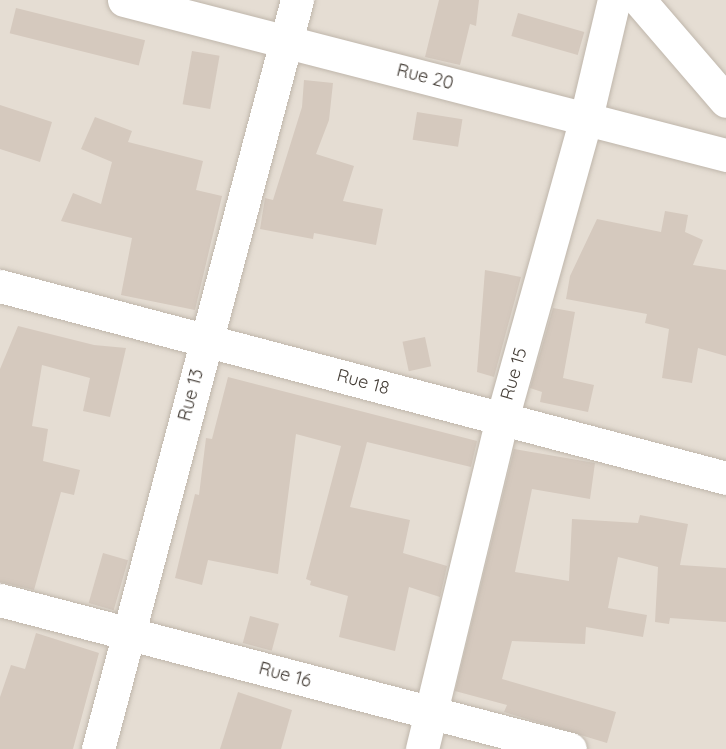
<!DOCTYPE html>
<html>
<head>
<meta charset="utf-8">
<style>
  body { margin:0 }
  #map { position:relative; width:726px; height:749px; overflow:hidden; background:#f1ece5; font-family:Quicksand,sans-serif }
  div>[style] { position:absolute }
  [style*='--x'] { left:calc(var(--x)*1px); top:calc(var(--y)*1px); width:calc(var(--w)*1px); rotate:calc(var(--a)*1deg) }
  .residential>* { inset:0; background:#e5ddd3; transform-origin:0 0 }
  .building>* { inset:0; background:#d5c9be; transform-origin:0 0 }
  .roads { filter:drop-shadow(0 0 2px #bfb6ab) drop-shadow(0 0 2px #bfb6ab) }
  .minor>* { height:33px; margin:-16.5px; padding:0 16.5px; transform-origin:16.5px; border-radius:16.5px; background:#fff }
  span { translate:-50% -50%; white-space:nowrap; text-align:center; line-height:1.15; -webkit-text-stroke:4.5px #fff; paint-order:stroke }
  .street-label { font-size:18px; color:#433c35 }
</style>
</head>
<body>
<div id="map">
  <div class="residential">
    <i style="left:0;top:0;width:726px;height:749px"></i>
  </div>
  <div class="building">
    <i style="clip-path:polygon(439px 0,479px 0,476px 26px,470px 24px,460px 65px,425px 57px)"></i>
    <i style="left:16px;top:8px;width:133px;height:26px;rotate:14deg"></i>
    <i style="left:518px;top:13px;width:69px;height:24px;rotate:16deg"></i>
    <i style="left:192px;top:51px;width:28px;height:54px;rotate:10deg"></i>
    <i style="clip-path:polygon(304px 80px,333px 83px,329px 120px,316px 154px,354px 166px,343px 201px,383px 209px,376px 245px,314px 233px,313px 239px,260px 229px,265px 198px,273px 200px,302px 107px)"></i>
    <i style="clip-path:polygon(0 105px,52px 122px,40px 162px,0 149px)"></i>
    <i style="left:417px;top:112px;width:46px;height:28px;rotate:9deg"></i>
    <i style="clip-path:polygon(95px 117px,132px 131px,128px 142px,203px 161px,196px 190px,222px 196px,195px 310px,121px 295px,132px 238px,61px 221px,73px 193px,101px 204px,112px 162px,81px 149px)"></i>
    <i style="clip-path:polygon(665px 211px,688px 215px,685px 232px,703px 240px,693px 265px,726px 270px,726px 356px,698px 348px,692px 383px,662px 378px,669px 329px,645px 323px,647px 314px,566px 299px,570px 276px,597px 219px,661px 232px)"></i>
    <i style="clip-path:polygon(485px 270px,521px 277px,494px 377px,477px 372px)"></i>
    <i style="clip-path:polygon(553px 308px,575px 312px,563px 378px,594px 385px,588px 412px,540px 402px,542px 392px,530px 388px)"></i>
    <i style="clip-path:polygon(18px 326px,94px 345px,126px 348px,110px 417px,83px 411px,90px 378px,42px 365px,32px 426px,48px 429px,43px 461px,80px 470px,74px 495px,61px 492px,34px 590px,0 582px,0 369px)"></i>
    <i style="left:425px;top:337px;width:30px;height:23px;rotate:78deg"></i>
    <i style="clip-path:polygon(228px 377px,477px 441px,471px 467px,367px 442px,350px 507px,410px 520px,403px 553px,447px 566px,440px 597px,409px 587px,395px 651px,339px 637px,348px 596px,310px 585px,311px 581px,306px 579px,341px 446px,296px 434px,278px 574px,208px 560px,202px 585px,175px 578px,195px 494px,199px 495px,206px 438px,212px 439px)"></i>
    <i style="clip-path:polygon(514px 449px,595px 463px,590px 499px,532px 489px,515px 572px,569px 581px,572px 519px,638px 523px,640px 515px,688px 524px,680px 565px,726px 568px,726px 622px,670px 618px,669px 624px,655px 622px,658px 567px,618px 557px,608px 608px,647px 615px,643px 637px,586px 627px,585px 644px,512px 641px,502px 679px,616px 712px,607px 743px,504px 712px,507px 705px,455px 691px)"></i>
    <i style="left:103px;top:553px;width:26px;height:52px;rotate:16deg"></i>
    <i style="left:250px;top:616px;width:30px;height:28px;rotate:15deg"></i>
    <i style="clip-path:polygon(36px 633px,99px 653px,73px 749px,0 749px,0 697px,11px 665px,25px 669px)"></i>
    <i style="clip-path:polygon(238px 692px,292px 710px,281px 749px,220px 749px)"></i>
  </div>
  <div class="roads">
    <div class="minor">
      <i style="--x:124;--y:0;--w:622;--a:14.44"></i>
      <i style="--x:639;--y:0;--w:133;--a:49.3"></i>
      <i style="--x:0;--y:286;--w:751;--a:14.81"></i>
      <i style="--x:0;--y:600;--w:589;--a:14.65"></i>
      <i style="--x:98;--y:749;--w:775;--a:-75.12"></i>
      <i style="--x:422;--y:749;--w:340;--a:-76.4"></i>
      <i style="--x:502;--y:419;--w:313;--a:-74.4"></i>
      <i style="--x:586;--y:118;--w:121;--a:-76.7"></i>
    </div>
  </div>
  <div class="street-label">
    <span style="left:425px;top:77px;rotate:14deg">Rue 20</span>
    <span style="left:514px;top:374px;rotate:-74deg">Rue 15</span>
    <span style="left:363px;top:382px;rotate:15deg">Rue 18</span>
    <span style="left:191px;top:395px;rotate:-75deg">Rue 13</span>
    <span style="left:285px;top:675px;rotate:15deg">Rue 16</span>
  </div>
</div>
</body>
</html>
